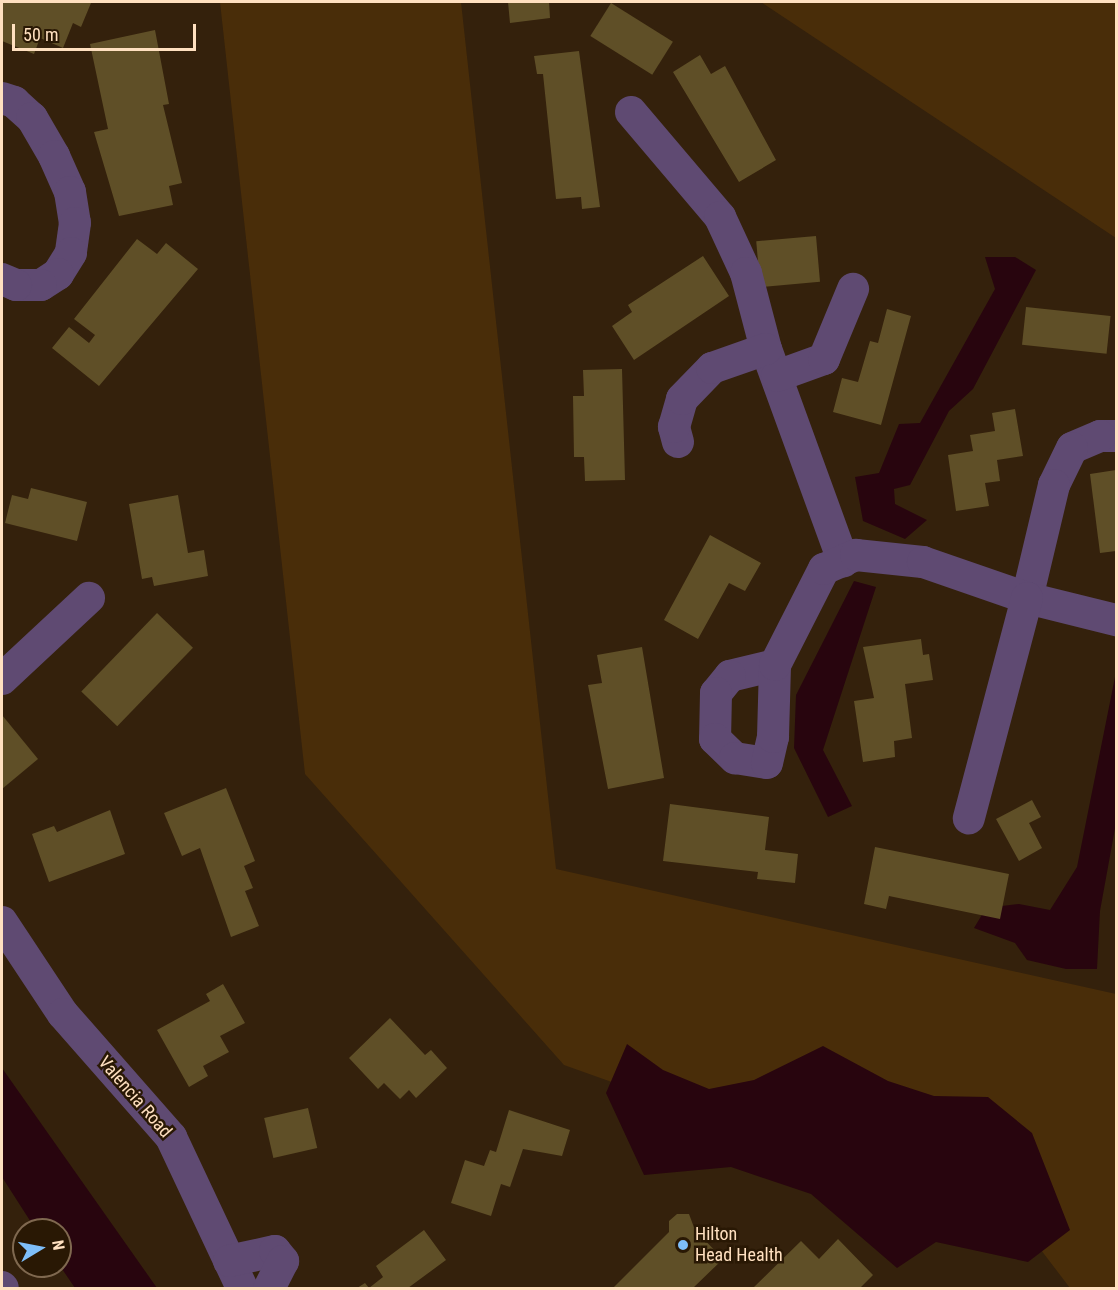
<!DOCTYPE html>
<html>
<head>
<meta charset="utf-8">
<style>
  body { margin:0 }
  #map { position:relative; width:1118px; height:1290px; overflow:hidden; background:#34210c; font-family:"Roboto Condensed",sans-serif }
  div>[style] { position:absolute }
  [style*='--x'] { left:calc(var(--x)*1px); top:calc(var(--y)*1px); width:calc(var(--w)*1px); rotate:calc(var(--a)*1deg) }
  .green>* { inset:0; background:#492d09 }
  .water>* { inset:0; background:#28050e }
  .building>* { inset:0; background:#5f4f27; transform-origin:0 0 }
  .minor>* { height:32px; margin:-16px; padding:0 16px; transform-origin:16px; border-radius:16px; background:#5f4a72 }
  .dots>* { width:16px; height:16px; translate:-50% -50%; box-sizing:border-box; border:3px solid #291804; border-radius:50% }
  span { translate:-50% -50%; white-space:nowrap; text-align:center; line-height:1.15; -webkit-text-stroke:5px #291804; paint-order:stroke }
  .street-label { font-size:18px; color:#ffe0c0 }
  .poi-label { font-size:18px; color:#ffe0c0 }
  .left { translate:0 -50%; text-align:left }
  .frame { position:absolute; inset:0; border:3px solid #ffe0c0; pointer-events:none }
  .north { position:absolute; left:12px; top:1218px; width:60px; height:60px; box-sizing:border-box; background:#291804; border:2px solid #7f684f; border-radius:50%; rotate:80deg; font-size:16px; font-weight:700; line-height:24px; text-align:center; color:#ffe0c0 }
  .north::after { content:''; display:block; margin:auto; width:21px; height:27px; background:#7ebef9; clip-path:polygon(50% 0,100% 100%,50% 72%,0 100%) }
  .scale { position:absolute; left:12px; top:24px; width:184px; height:27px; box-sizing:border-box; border:3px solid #ffe0c0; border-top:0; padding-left:8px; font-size:18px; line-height:21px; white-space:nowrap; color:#ffe0c0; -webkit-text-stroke:4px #291804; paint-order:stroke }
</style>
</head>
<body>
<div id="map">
  <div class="green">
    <i style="clip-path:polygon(220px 2px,461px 2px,556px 869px,1116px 994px,1116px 1288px,1070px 1288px,1025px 1229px,564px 1065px,305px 774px)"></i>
    <i style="clip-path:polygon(761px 2px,1116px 2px,1116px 238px)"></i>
  </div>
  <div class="water">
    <i style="clip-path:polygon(985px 257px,1015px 257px,1036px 270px,973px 389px,949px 411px,910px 485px,894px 489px,895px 504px,927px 520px,905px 539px,863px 521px,855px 477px,879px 473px,899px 424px,920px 423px,995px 289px)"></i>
    <i style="clip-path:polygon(854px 581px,876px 587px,823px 750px,852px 806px,828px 817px,794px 748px,796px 695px)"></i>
    <i style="clip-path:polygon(1116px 672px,1116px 823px,1100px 911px,1097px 969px,1066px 969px,1027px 960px,1015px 943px,974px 928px,986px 908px,1019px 904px,1050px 910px,1077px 867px)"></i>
    <i style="clip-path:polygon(627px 1044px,663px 1070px,709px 1089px,754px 1080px,823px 1046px,888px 1081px,934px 1096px,988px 1097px,1032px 1133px,1070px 1230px,1028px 1262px,936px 1242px,897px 1268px,811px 1194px,731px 1167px,644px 1175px,606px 1093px)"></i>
    <i style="clip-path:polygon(2px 1068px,157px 1288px,75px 1288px,60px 1266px,60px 1230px,36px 1230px,2px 1177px)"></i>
  </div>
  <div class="building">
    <i style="clip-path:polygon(2px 2px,88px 2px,91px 3px,81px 27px,73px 23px,63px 48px,40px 38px,34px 54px,2px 41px)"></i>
    <i style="clip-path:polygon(508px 2px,549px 2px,550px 18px,510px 23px)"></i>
    <i style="left:611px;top:3px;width:73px;height:39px;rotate:32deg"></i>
    <i style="clip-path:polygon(155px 30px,169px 104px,163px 105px,182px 183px,169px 186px,173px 205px,119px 216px,94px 132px,108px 129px,90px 44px)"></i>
    <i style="clip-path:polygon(579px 51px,600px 207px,582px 209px,581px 197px,556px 199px,543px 74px,537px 74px,534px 56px)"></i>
    <i style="clip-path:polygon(700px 55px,711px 74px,725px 66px,776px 160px,739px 182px,673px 72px)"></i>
    <i style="left:816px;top:236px;width:46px;height:60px;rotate:85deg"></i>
    <i style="clip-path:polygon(137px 239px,157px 254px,166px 243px,198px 269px,99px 386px,52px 348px,69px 327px,89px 343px,95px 335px,74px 319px)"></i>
    <i style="clip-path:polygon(703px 256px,729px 296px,634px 360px,612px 326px,632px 312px,628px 305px)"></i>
    <i style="left:1026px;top:307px;width:85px;height:38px;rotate:6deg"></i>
    <i style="clip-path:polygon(887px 309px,911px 316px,881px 425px,833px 412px,842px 378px,858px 382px,870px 341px,878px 343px)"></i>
    <i style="clip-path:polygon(622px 369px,625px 480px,585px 481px,584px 457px,574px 457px,573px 396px,584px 396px,583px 370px)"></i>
    <i style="clip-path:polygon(1015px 409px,1023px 456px,997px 460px,1000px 481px,985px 483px,989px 506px,956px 511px,948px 455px,973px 451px,970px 435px,995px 431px,992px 413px)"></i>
    <i style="clip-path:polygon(1116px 470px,1116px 551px,1100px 553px,1090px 474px)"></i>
    <i style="clip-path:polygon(31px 488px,87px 502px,77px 541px,5px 523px,12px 495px,28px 499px)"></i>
    <i style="clip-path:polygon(178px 495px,188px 553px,204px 550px,208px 576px,154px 586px,152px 577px,142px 579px,129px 504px)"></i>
    <i style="clip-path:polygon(710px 535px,761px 563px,745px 591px,729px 583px,698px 639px,664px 620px)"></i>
    <i style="left:157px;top:613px;width:50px;height:109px;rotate:44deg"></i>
    <i style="clip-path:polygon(921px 639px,923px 655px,929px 654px,933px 680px,905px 684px,912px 738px,894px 741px,895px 757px,863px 762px,854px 701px,874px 698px,863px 647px)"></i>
    <i style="clip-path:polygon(642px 647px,664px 778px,608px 789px,588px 685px,602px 683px,597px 655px)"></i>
    <i style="clip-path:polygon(2px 715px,38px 759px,2px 789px)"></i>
    <i style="clip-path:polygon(226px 788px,255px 861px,244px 866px,253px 888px,245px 891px,259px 926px,231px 937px,200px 848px,182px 856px,164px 813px)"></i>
    <i style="clip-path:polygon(1032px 800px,1041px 817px,1029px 823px,1042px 848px,1019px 861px,996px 819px)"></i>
    <i style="clip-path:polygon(670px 804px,769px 817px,765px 850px,798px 854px,795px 883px,757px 879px,758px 872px,663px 861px)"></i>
    <i style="clip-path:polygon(110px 810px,125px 854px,49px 882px,32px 834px,54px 826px,57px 832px)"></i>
    <i style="clip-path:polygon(875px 847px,1009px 874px,1000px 919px,889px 896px,886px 909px,864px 904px)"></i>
    <i style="clip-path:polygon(223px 984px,245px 1023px,220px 1036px,229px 1052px,203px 1066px,208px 1076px,189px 1087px,157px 1030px,210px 1001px,206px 994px)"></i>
    <i style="clip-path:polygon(390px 1018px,425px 1055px,431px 1050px,447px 1068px,416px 1098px,409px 1090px,400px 1099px,384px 1083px,378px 1089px,349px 1058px)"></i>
    <i style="left:308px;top:1108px;width:41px;height:45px;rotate:77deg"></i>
    <i style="clip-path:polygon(509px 1110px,570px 1130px,562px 1156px,523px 1149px,510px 1187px,501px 1184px,491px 1216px,451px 1203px,465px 1160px,484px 1166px,490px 1150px,496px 1152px)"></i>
    <i style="clip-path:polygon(677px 1214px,689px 1214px,695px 1230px,723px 1259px,693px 1288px,613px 1288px,669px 1232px,669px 1221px)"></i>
    <i style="clip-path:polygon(424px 1230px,446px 1260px,408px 1288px,357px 1288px,365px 1283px,369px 1288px,383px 1277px,376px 1266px)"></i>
    <i style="clip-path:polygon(838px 1239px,873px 1275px,860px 1288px,753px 1288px,801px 1241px,819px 1259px)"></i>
  </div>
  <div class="minor">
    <i style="--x:2;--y:98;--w:13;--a:18"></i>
    <i style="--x:14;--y:102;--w:24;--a:42"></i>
    <i style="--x:32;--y:118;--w:44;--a:59.9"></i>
    <i style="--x:54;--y:156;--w:39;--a:66"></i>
    <i style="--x:70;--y:192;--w:31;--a:81"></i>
    <i style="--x:75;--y:223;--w:30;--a:98"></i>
    <i style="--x:71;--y:253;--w:25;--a:122"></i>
    <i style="--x:58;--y:274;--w:20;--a:147"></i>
    <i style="--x:41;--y:285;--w:25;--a:180"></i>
    <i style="--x:16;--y:285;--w:15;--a:-157"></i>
    <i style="--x:631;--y:112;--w:138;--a:49.7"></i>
    <i style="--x:720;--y:217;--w:62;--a:65.1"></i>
    <i style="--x:746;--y:273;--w:79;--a:75.3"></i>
    <i style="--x:766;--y:349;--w:226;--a:70"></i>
    <i style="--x:777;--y:376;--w:50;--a:-19.9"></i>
    <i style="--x:824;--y:359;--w:76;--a:-67.5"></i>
    <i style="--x:1116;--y:436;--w:16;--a:180"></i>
    <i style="--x:1100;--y:436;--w:30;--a:157"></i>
    <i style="--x:1072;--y:448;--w:41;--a:115.9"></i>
    <i style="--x:1054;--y:485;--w:116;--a:103.4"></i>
    <i style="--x:1027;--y:598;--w:92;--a:13.9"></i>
    <i style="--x:678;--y:442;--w:16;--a:-105"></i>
    <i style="--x:674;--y:427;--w:29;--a:-74"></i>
    <i style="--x:682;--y:399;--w:43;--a:-45.9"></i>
    <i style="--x:712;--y:368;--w:57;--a:-19.4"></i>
    <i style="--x:775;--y:665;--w:46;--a:166.3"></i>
    <i style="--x:730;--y:676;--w:22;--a:129"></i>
    <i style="--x:716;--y:693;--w:46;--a:91.2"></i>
    <i style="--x:715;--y:739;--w:28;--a:44"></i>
    <i style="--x:735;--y:758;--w:32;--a:9"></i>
    <i style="--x:767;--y:763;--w:27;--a:-77"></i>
    <i style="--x:773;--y:737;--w:72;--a:-88.4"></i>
    <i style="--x:775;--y:665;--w:108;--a:-63"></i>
    <i style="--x:824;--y:569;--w:35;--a:-24"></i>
    <i style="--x:856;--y:555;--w:67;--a:6"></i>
    <i style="--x:923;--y:562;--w:110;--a:19.1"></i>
    <i style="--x:1027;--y:598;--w:228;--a:104.8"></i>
    <i style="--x:2;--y:679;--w:119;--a:-43"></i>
    <i style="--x:2;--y:922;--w:110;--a:56.5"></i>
    <i style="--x:63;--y:1014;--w:164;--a:48.7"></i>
    <i style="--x:171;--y:1137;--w:167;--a:64.8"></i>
    <i style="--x:229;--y:1261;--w:47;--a:-12.3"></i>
    <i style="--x:275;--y:1251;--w:13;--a:51"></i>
    <i style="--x:283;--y:1261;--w:30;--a:117"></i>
    <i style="--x:2;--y:1287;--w:1;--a:45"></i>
  </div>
  <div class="dots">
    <i style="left:683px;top:1245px;background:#7ebef9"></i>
  </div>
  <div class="street-label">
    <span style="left:135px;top:1097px;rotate:49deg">Valencia Road</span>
  </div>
  <div class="poi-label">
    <span class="left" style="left:695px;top:1245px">Hilton<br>Head Health</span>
  </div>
  <div class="frame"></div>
  <div class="north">N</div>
  <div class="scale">50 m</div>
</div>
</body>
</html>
